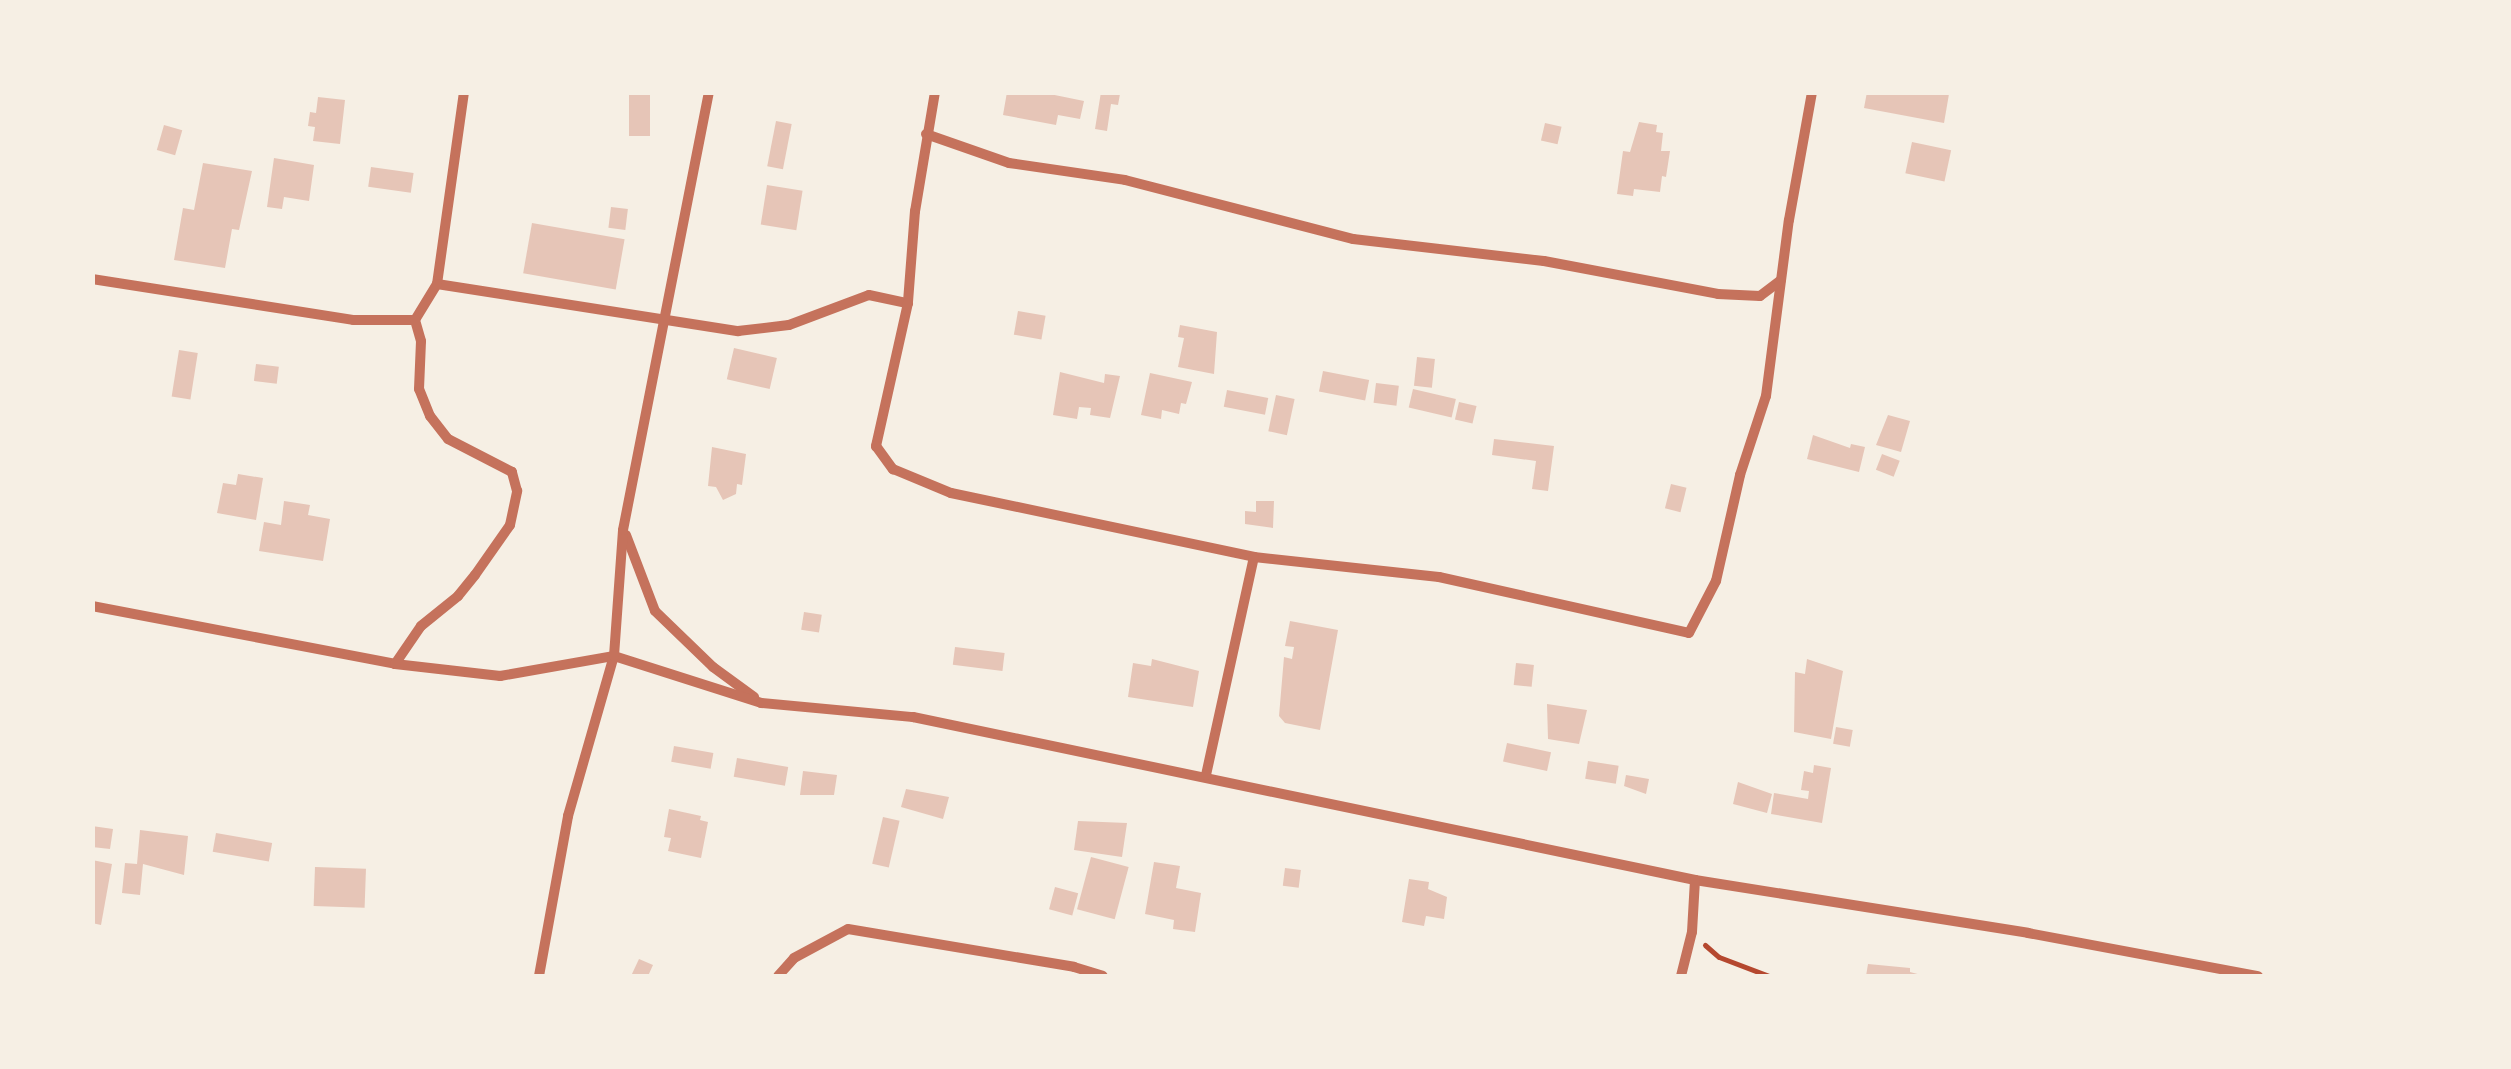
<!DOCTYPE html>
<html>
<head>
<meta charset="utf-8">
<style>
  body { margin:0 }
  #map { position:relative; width:2511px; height:1069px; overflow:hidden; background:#f6efe4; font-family:Montserrat,sans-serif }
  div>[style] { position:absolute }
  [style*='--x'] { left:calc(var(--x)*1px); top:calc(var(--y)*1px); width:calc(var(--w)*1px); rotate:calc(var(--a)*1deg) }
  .building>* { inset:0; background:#e6c5b7; transform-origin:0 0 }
  .path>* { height:5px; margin:-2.5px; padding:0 2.5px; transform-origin:2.5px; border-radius:2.5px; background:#b5482f }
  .minor>* { height:10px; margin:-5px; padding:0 5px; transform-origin:5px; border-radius:5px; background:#c5725c }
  span { translate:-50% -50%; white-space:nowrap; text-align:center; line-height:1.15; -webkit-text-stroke:8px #f6efe4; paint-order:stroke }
  .frame { position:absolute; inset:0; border:95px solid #f6efe4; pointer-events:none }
</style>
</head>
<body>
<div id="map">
  <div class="building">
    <i style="left:629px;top:92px;width:21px;height:44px"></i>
    <i style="clip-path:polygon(1007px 92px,1040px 92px,1084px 101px,1080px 119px,1058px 115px,1056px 125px,1003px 115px)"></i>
    <i style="clip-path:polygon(1101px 92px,1120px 94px,1118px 105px,1111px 104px,1107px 131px,1095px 129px)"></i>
    <i style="clip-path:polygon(1867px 92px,1949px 94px,1944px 123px,1864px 108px)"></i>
    <i style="clip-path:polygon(318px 97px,345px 100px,340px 144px,313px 141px,315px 127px,308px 126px,310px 112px,316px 113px)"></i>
    <i style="left:776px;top:121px;width:16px;height:46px;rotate:11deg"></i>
    <i style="clip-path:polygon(1639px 122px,1657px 125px,1656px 132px,1663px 133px,1661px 151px,1670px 151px,1666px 177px,1662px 176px,1660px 192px,1634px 189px,1633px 196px,1617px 194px,1623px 151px,1630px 152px)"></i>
    <i style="left:1545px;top:123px;width:17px;height:18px;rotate:13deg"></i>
    <i style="left:164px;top:125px;width:19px;height:26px;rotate:16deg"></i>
    <i style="left:1912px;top:142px;width:40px;height:32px;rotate:12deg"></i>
    <i style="clip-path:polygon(274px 158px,314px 165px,309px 201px,284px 197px,282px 209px,267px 207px)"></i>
    <i style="clip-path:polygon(203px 163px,252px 171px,239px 230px,232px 229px,225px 268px,174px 260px,183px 208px,194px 210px)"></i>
    <i style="left:371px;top:167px;width:43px;height:20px;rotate:8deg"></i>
    <i style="left:767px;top:185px;width:36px;height:40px;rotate:9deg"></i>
    <i style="left:611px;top:207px;width:17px;height:21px;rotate:7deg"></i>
    <i style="left:532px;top:223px;width:94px;height:51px;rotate:10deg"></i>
    <i style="left:1018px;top:311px;width:28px;height:24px;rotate:10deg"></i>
    <i style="clip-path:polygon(1180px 325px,1217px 332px,1214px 374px,1178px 367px,1184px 338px,1178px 337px)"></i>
    <i style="left:734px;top:348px;width:44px;height:32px;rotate:13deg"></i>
    <i style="left:179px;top:350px;width:19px;height:47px;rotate:9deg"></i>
    <i style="left:1417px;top:357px;width:18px;height:29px;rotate:6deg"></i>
    <i style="left:256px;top:364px;width:23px;height:17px;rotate:7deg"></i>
    <i style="left:1323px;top:371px;width:47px;height:21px;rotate:11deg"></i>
    <i style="clip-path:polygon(1060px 372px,1104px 383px,1105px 374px,1120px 376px,1110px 418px,1090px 415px,1091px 408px,1079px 407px,1077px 419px,1053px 415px)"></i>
    <i style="clip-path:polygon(1150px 373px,1192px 382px,1186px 404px,1181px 403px,1179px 414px,1162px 410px,1161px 419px,1141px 415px)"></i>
    <i style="left:1376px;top:383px;width:23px;height:20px;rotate:7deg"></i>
    <i style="left:1413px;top:389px;width:44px;height:19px;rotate:13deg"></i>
    <i style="left:1227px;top:390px;width:42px;height:17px;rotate:11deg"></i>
    <i style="left:1276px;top:395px;width:19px;height:37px;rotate:12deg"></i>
    <i style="left:1459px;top:402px;width:18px;height:18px;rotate:13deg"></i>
    <i style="clip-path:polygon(1888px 415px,1910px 421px,1901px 452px,1876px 445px)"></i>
    <i style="clip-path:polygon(1813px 435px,1850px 448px,1851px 444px,1865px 447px,1859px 472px,1807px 459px)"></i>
    <i style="clip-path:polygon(1494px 439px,1554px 446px,1548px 491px,1532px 489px,1536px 461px,1492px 455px)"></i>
    <i style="clip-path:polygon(712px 447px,746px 454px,742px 485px,737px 484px,736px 494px,723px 500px,716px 487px,708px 486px)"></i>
    <i style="left:1882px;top:454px;width:19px;height:17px;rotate:21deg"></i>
    <i style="clip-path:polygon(238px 474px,263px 478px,256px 520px,217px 513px,223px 483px,236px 485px)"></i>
    <i style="left:1671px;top:484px;width:16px;height:25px;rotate:14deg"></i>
    <i style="clip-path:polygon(284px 501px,310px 505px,308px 515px,330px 519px,323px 561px,259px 551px,264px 522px,281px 525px)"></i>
    <i style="clip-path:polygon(1256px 501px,1274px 501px,1273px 528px,1245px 524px,1245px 511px,1256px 512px)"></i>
    <i style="left:804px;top:612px;width:18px;height:18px;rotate:9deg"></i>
    <i style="clip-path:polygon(1290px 621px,1338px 630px,1320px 730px,1285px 723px,1279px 716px,1284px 657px,1292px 659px,1294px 647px,1285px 646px)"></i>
    <i style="left:955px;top:647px;width:50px;height:18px;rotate:7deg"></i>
    <i style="clip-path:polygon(1152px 659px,1199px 671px,1193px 707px,1128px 697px,1133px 663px,1151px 666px)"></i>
    <i style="clip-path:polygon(1807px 659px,1843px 671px,1831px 739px,1794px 732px,1795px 672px,1805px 674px)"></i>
    <i style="left:1516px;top:663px;width:18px;height:22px;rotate:6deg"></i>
    <i style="clip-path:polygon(1547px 704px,1587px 710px,1579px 744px,1548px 739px)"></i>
    <i style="left:1836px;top:727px;width:17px;height:17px;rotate:10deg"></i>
    <i style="left:1507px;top:743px;width:45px;height:19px;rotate:12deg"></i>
    <i style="left:674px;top:746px;width:40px;height:16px;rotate:10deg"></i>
    <i style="left:737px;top:758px;width:52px;height:19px;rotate:10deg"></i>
    <i style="left:1588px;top:761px;width:31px;height:18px;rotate:9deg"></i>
    <i style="clip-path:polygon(1814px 765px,1831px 768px,1822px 823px,1771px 814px,1774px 793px,1808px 799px,1809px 791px,1801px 790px,1804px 771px,1813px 773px)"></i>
    <i style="clip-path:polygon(803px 771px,837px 775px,834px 795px,800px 795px)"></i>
    <i style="clip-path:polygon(1626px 775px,1649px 779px,1646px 794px,1624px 786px)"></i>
    <i style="clip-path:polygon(1738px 782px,1772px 794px,1767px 813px,1733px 804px)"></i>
    <i style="clip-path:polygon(906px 789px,949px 797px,943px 819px,901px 807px)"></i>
    <i style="clip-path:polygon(669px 809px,701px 816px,700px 820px,708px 822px,701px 858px,668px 851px,671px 838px,664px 837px)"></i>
    <i style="left:883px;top:817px;width:17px;height:48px;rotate:13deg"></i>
    <i style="clip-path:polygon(1078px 821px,1127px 823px,1122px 857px,1074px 850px)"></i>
    <i style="clip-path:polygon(92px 826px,113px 829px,110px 849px,92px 847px)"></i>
    <i style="clip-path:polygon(140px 830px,188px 836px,184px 875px,143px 864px,140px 895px,122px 893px,125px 863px,137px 864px)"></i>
    <i style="left:216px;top:833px;width:57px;height:19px;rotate:10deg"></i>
    <i style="left:1091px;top:857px;width:39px;height:54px;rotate:15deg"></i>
    <i style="clip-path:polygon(92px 860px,112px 864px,101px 925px,92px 923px)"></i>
    <i style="clip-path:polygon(1154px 862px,1180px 866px,1176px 888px,1201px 893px,1195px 932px,1173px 929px,1174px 920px,1145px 914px)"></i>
    <i style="left:315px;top:867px;width:51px;height:39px;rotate:2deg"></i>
    <i style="left:1285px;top:868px;width:16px;height:18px;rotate:7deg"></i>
    <i style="clip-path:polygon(1409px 879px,1429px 882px,1428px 889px,1447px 897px,1444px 919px,1426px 916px,1424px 926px,1402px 922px)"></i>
    <i style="left:1055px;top:887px;width:24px;height:23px;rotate:15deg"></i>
    <i style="clip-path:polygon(639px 959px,653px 965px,648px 976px,631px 976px)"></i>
    <i style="clip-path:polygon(1868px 964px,1910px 968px,1910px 972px,1925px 976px,1866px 976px)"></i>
  </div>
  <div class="path">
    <i style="--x:1705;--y:945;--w:18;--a:41"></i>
    <i style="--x:1719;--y:957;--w:53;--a:20.8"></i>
  </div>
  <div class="minor">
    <i style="--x:464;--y:92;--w:194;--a:98"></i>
    <i style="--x:437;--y:284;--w:305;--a:8.9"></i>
    <i style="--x:738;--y:331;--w:51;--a:-6.7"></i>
    <i style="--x:789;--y:325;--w:85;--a:-20.6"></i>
    <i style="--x:869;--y:295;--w:40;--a:12"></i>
    <i style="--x:935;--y:92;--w:121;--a:99.5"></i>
    <i style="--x:915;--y:211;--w:92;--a:94.4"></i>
    <i style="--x:908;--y:303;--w:147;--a:102.6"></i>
    <i style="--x:876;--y:446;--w:29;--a:54"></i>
    <i style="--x:893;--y:469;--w:63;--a:22.5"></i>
    <i style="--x:951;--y:493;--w:310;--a:11.9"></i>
    <i style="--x:1254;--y:557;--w:186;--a:6.2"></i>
    <i style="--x:1439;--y:577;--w:256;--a:12.6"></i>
    <i style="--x:1689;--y:633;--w:59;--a:-62.6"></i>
    <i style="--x:1716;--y:581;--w:109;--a:-77.2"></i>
    <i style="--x:1740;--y:475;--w:83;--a:-71.8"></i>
    <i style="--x:1766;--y:396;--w:177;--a:-82.6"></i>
    <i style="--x:1789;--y:220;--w:130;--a:-79.8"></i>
    <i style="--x:926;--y:134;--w:88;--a:19.3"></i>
    <i style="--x:1009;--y:163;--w:117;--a:8.3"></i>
    <i style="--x:1125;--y:180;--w:236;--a:14.5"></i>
    <i style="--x:1353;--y:239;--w:192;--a:6.6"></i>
    <i style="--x:1544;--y:261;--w:177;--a:10.7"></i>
    <i style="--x:1718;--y:294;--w:42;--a:2.7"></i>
    <i style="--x:1760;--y:296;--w:26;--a:-37"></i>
    <i style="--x:92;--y:279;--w:264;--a:8.9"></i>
    <i style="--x:353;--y:320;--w:62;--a:0"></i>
    <i style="--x:415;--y:320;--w:42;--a:-58.6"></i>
    <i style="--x:626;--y:535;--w:81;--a:69.1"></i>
    <i style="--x:655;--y:611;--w:81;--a:44"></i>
    <i style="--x:713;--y:667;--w:51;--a:36.2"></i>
    <i style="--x:92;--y:606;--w:309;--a:10.8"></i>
    <i style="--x:395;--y:664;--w:106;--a:6.5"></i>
    <i style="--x:500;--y:676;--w:116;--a:-10"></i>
    <i style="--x:614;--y:656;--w:154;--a:17.7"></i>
    <i style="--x:761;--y:703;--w:153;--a:5.3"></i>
    <i style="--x:913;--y:717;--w:799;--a:11.77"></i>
    <i style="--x:1695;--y:880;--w:337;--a:9"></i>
    <i style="--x:2028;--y:933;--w:234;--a:10.6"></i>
    <i style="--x:395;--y:664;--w:46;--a:-55.6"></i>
    <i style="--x:421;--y:626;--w:48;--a:-39"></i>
    <i style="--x:458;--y:596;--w:27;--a:-51"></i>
    <i style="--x:475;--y:575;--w:61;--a:-55"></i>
    <i style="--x:510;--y:525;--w:35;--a:-78"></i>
    <i style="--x:517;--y:491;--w:20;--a:-105"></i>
    <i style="--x:512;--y:472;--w:72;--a:-152.7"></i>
    <i style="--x:448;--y:439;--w:29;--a:-128"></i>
    <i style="--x:430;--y:416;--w:29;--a:-112"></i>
    <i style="--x:419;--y:389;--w:48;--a:-87.6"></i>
    <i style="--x:421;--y:341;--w:22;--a:-106"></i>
    <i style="--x:1206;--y:775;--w:223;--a:-77.6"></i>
    <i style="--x:539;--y:976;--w:163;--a:-79.7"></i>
    <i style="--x:568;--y:816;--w:166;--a:-74"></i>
    <i style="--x:614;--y:656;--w:126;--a:-85.9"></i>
    <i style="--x:623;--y:530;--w:446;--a:-78.9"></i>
    <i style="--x:778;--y:976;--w:24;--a:-48"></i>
    <i style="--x:794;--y:958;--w:61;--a:-28.2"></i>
    <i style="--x:848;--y:929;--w:229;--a:9.5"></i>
    <i style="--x:1074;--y:967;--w:30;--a:17"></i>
    <i style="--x:1681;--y:976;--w:45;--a:-76"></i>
    <i style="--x:1692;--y:932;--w:52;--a:-86.7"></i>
  </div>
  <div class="frame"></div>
</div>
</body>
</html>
